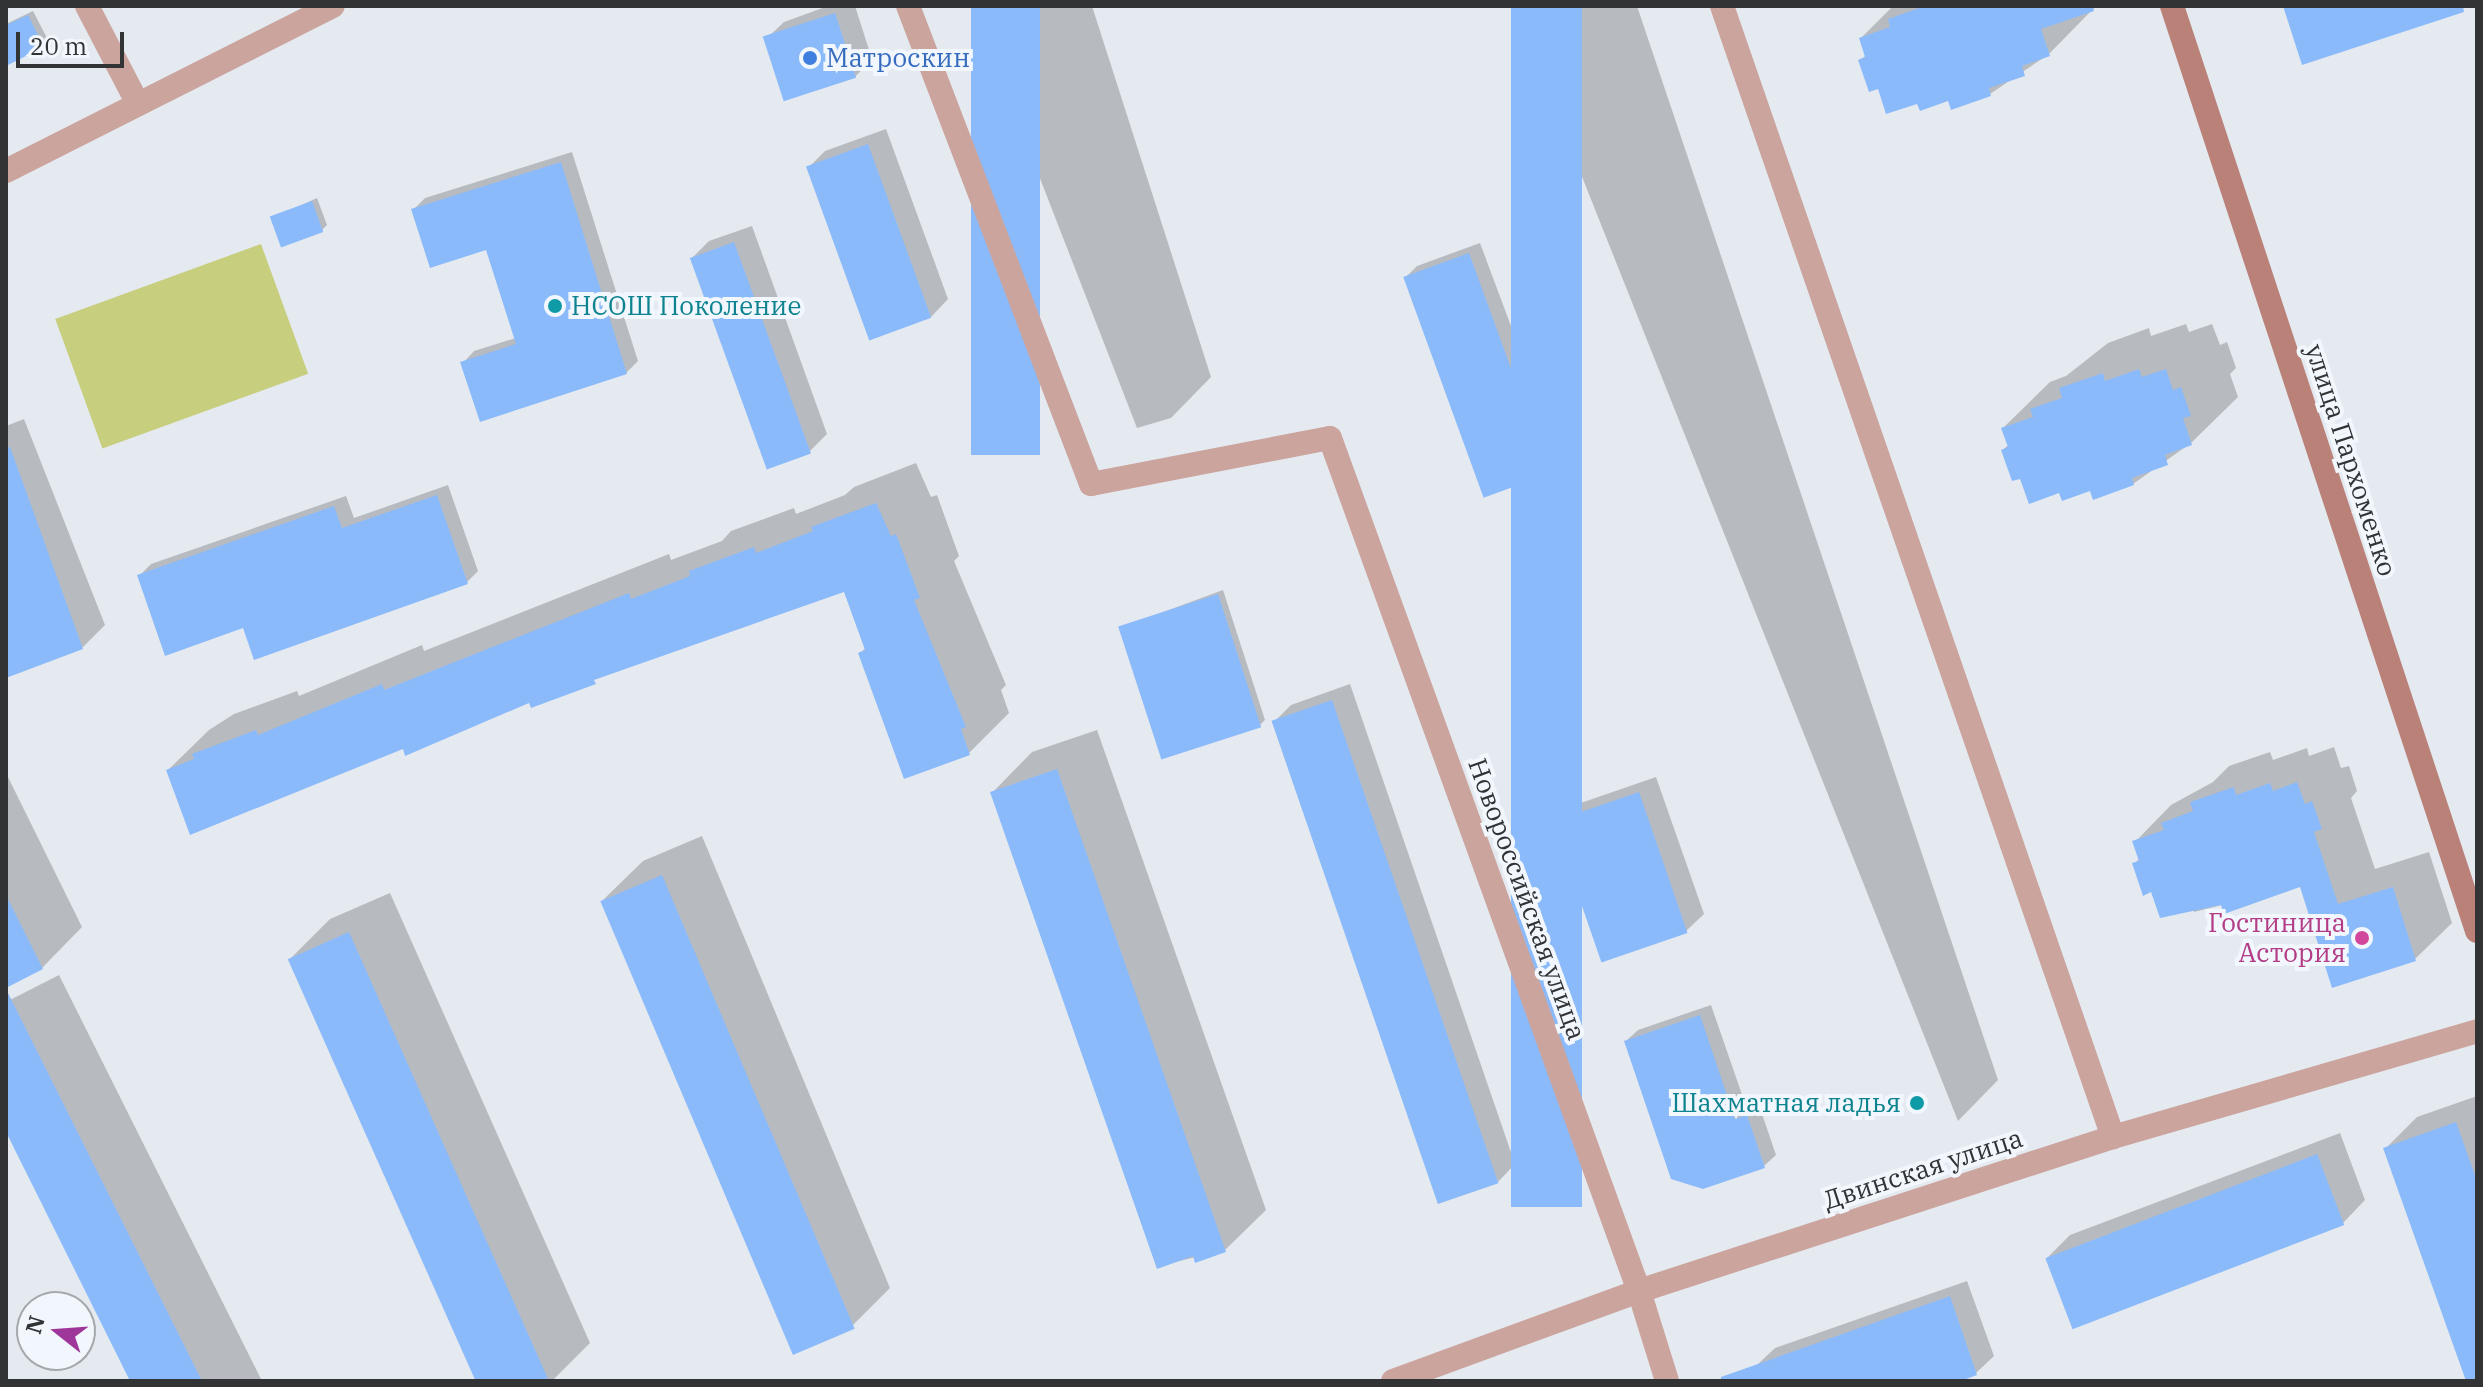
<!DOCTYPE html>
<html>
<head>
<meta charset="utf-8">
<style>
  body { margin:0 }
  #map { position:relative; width:2483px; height:1387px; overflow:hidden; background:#e5eaf1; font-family:"IBM Plex Serif",serif }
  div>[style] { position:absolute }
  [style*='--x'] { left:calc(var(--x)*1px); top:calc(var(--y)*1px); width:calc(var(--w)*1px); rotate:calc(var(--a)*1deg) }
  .green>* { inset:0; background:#c7ce7d; transform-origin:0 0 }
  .shadow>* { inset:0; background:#0003 }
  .building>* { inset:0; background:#8bbafb; transform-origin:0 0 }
  .street>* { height:24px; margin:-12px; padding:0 12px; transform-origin:12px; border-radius:12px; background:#cba49e }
  .secondary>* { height:24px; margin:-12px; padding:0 12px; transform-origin:12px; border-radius:12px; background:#ba8179 }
  .dots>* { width:22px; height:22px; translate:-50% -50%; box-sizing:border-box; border:4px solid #f2f7fe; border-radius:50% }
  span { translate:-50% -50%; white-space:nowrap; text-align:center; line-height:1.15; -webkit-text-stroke:8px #f2f7fe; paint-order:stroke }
  .shop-label { font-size:26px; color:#366cbe }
  .left { translate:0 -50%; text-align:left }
  .culture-label { font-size:26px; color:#0d838f }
  .right { translate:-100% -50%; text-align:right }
  .street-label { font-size:26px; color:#313335 }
  .hotel-label { font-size:26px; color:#b23c85 }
  .frame { position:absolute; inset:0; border:8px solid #313335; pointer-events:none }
  .north { position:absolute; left:16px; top:1291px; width:80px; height:80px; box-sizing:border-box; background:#f2f7fe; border:2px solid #a5a9ae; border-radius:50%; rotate:287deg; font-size:22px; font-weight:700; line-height:32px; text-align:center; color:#313335 }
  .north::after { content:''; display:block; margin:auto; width:28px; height:36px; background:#9f379a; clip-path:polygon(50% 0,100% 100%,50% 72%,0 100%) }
  .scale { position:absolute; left:16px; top:32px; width:108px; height:36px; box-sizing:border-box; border:4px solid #313335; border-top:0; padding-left:10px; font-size:24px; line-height:28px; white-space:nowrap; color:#313335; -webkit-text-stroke:6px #f2f7fe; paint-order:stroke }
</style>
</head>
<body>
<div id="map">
  <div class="green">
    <i style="left:261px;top:244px;width:138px;height:219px;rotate:70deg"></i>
  </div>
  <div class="shadow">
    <i style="clip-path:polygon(828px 6px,855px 6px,872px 59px,855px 77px,766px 39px,784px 22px)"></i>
    <i style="clip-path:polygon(973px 6px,1092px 6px,1211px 377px,1171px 418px,1137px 428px)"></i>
    <i style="clip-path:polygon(1514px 6px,1637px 6px,1998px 1080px,1958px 1121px)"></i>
    <i style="clip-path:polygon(1893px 6px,2095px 6px,2095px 7px,2049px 54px,1990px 94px,1918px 101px,1879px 87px,1860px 61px,1866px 55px,1861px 38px)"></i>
    <i style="clip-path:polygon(33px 11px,48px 40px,6px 64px,6px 24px)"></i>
    <i style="clip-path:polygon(886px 129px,948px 299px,931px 317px,808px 168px,825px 151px)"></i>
    <i style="clip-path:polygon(572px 152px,638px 361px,626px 373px,463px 363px,474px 351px,516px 338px,487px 248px,413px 210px,425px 198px)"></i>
    <i style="clip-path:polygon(317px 198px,327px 225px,322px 230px,273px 218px)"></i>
    <i style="clip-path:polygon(752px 226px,827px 434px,809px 452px,692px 258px,709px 241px)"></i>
    <i style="clip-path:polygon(1480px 243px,1561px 460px,1550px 471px,1405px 278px,1417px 266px)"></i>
    <i style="clip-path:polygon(2186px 324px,2189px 332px,2212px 324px,2220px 345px,2227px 342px,2236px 368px,2230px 374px,2238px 397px,2191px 443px,2133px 484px,2092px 489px,2021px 476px,2003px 450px,2009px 444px,2003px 428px,2050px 382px,2066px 376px,2108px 343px,2149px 328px,2151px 336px)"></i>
    <i style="clip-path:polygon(24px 419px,105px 625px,82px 648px,6px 676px,6px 426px)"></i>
    <i style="clip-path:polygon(916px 463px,931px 497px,937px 495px,959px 556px,954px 561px,1006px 685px,1001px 690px,1009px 713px,969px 753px,860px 654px,866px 647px,845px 590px,404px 747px,168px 770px,209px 730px,234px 714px,297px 691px,299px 696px,422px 645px,424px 651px,669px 554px,671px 560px,722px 541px,731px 531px,794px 508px,796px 514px,845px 495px,854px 487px)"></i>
    <i style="clip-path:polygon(448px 485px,478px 571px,467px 582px,245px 625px,139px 576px,151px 564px,346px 496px,354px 518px)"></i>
    <i style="clip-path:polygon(1223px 590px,1265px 720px,1260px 725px,1120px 628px)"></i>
    <i style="clip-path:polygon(1350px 684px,1515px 1164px,1498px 1182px,1274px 722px,1291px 705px)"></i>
    <i style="clip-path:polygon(1097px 730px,1266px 1210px,1225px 1250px,1159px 1266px,992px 793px,1032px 752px)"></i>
    <i style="clip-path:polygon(2334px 747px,2341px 768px,2349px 766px,2357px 791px,2351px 798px,2375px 869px,2429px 852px,2452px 923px,2415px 959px,2301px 885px,2194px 912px,2192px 905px,2152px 890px,2134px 864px,2140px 858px,2135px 842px,2171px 805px,2213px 782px,2229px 766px,2270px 752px,2273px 760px,2307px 748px,2309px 756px)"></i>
    <i style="clip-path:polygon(6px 773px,82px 927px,42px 968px,6px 986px)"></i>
    <i style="clip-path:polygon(1656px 777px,1704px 914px,1686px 931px,1555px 823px,1572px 806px)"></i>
    <i style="clip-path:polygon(702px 836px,890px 1288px,850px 1328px,602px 901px,643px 861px)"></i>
    <i style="clip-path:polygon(390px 893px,590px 1343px,552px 1381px,477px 1381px,290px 959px,330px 919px)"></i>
    <i style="clip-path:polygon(59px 975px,262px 1381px,133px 1381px,6px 1128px,6px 1002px)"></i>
    <i style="clip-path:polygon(1711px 1005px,1747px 1109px,1759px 1105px,1776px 1155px,1764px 1166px,1626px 1041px,1638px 1030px)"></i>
    <i style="clip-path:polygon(2477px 1096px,2477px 1381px,2468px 1381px,2386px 1148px,2417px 1117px)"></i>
    <i style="clip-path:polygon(2340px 1133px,2365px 1200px,2343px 1223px,2047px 1258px,2070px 1235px)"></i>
    <i style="clip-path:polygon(1967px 1281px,1994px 1356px,1976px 1373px,1955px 1381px,1763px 1381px,1757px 1365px,1775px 1348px)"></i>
  </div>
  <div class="building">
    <i style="left:971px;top:6px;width:69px;height:449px"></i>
    <i style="left:1511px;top:6px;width:71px;height:1201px"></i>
    <i style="clip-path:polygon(1925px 6px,2093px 6px,2094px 11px,2041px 29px,2050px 56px,2022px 66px,2025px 76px,1989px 88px,1991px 96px,1951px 110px,1948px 101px,1920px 111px,1917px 104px,1886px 114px,1878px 89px,1869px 92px,1858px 60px,1865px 57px,1859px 38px,1890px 27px,1888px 19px)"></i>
    <i style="clip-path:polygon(2283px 6px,2463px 6px,2464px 12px,2302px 65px)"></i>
    <i style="left:835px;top:13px;width:68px;height:76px;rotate:72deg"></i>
    <i style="clip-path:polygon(28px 15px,44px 47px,6px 66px,6px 25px)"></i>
    <i style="left:868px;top:144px;width:185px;height:66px;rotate:70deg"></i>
    <i style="clip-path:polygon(561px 162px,627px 374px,480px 422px,460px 362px,516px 344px,486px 250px,430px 268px,411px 209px)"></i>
    <i style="left:312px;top:201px;width:33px;height:45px;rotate:70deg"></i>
    <i style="left:734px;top:242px;width:225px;height:47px;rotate:70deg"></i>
    <i style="left:1469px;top:253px;width:235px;height:70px;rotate:70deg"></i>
    <i style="clip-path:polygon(2139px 369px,2142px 377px,2166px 369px,2173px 390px,2181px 387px,2191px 416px,2183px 418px,2192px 445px,2165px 455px,2168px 465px,2132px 478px,2134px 485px,2093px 500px,2090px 491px,2062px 501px,2059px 493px,2029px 504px,2020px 479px,2012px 481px,2001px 450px,2008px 447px,2001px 428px,2033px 417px,2030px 409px,2062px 398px,2059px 388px,2103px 373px,2105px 381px)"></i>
    <i style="clip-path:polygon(10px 447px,83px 649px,6px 678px,6px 448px)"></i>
    <i style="clip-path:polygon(437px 495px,468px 584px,254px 660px,243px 628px,165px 656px,137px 575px,334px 506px,342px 528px)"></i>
    <i style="clip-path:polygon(876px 503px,891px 536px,896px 534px,920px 598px,914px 600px,966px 727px,961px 729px,970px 755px,904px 779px,858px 653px,865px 650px,844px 592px,594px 680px,596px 684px,531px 708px,529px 703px,405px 756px,403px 749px,190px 835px,166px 770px,194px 759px,192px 754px,256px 730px,258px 735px,382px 684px,384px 690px,629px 593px,631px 599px,690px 576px,689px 571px,754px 547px,756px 553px,813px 531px,811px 527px)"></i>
    <i style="left:1218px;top:594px;width:140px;height:105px;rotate:72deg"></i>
    <i style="left:1332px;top:700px;width:511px;height:64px;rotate:71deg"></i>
    <i style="clip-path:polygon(1057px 769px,1226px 1252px,1195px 1263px,1193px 1256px,1157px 1269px,990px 792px)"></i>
    <i style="clip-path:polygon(2297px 782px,2305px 804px,2312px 801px,2322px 829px,2314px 832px,2338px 904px,2393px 887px,2416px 961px,2332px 988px,2300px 887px,2224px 914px,2221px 905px,2160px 918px,2151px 892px,2143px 896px,2132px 863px,2139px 861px,2132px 841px,2164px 830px,2161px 823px,2193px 811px,2190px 802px,2234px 787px,2236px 795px,2270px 783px,2273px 791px)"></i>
    <i style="left:1639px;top:792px;width:149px;height:91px;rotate:71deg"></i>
    <i style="left:662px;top:875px;width:493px;height:67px;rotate:67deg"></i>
    <i style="clip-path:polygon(6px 895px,43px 969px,6px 988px)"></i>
    <i style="left:349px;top:932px;width:491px;height:67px;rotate:66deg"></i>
    <i style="clip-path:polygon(6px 989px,202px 1381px,130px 1381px,6px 1132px)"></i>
    <i style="clip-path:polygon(1700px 1015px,1735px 1119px,1747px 1115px,1765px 1168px,1703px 1189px,1671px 1179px,1624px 1041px)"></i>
    <i style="clip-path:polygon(2456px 1122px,2477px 1181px,2477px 1381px,2466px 1381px,2383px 1148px)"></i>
    <i style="left:2317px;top:1154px;width:76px;height:291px;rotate:69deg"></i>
    <i style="clip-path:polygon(1950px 1296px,1977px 1375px,1961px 1381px,1721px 1381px,1721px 1377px)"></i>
  </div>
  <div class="street">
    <i style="--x:87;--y:6;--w:108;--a:62.5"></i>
    <i style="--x:908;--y:6;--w:512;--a:69.05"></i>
    <i style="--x:1091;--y:484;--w:243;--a:-10.9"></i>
    <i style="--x:1330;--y:438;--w:907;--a:70.09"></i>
    <i style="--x:1639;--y:1291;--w:94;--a:72.7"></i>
    <i style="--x:1722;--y:6;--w:1197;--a:70.93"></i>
    <i style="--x:6;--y:171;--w:366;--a:-26.8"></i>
    <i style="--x:1393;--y:1381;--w:262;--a:-20.1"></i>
    <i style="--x:1639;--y:1291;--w:498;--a:-18"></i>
    <i style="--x:2113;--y:1137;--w:379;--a:-16.2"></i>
  </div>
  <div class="secondary">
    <i style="--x:2172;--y:6;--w:974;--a:71.75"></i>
  </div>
  <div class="dots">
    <i style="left:810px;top:58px;background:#3f7fe0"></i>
    <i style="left:555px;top:306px;background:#0f9aa8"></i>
    <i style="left:2362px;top:938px;background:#d1479c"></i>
    <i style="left:1917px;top:1103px;background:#0f9aa8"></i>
  </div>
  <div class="shop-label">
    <span class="left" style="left:826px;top:58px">Матроскин</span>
  </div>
  <div class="culture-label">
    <span class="left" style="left:571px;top:306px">НСОШ Поколение</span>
    <span class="right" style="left:1901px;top:1103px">Шахматная ладья</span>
  </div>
  <div class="street-label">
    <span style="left:2351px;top:460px;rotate:72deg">улица Пархоменко</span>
    <span style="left:1527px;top:899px;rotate:70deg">Новороссийская улица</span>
    <span style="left:1923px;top:1169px;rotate:-18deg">Двинская улица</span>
  </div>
  <div class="hotel-label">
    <span class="right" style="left:2346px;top:938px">Гостиница<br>Астория</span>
  </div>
  <div class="frame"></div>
  <div class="north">N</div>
  <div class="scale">20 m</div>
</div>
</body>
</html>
